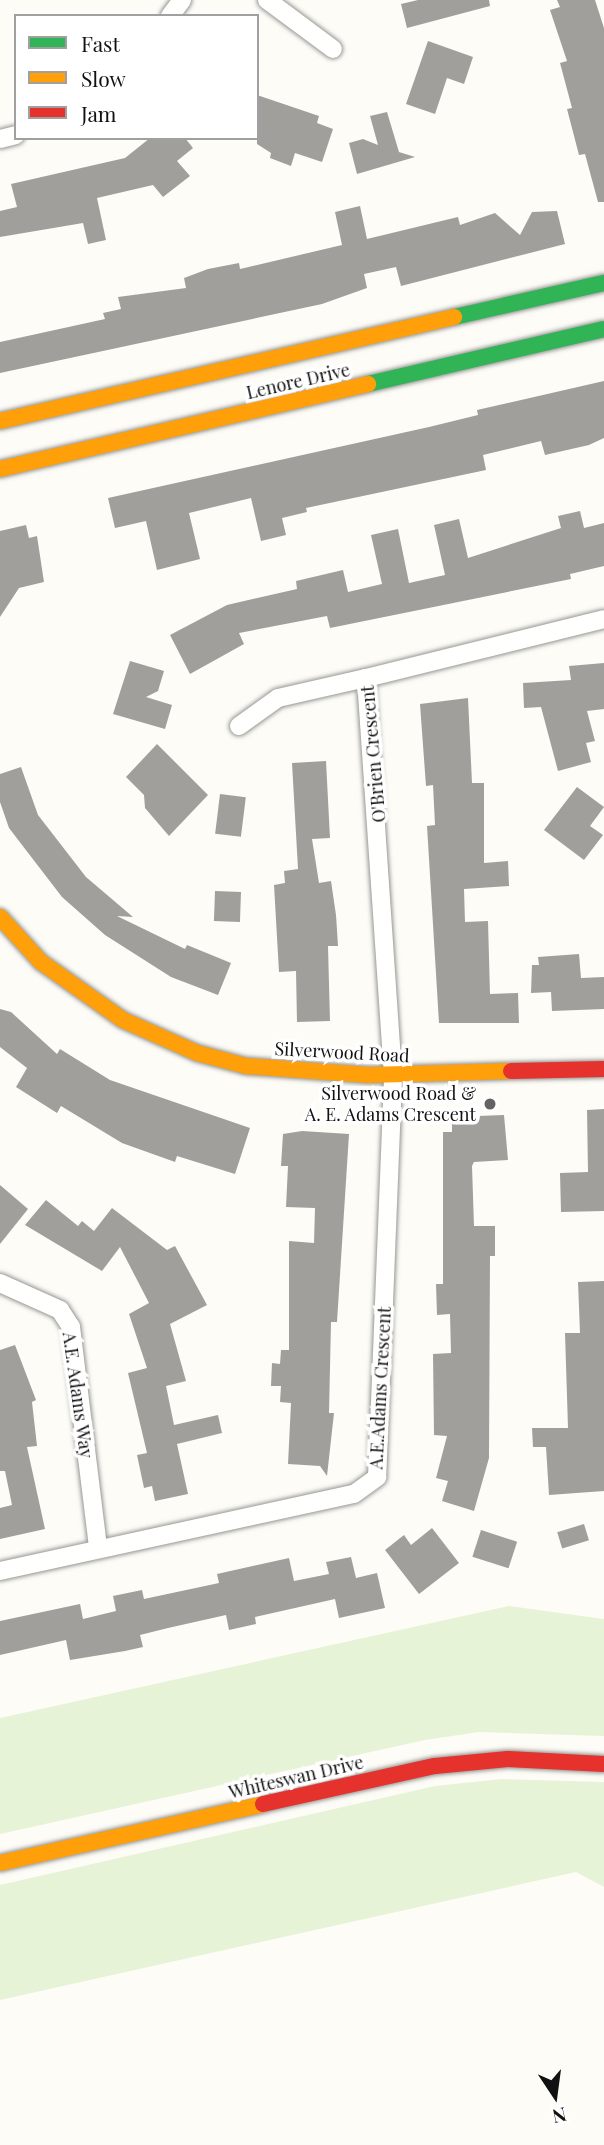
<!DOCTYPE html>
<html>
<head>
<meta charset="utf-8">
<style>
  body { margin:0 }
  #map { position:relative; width:604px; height:2145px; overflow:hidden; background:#fdfcf7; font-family:"Playfair Display",serif }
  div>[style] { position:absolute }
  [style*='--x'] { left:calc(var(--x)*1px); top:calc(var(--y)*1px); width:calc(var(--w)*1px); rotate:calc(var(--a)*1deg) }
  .green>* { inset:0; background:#e7f3d7 }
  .building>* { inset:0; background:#a19f9c; transform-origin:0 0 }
  .roads { filter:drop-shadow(0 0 2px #979795) drop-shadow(0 0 2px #979795) }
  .street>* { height:18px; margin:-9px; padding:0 9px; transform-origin:9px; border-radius:9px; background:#fffffe }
  .fast>* { height:16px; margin:-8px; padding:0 8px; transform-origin:8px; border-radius:8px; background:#30b455 }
  .slow>* { height:16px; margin:-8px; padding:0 8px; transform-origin:8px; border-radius:8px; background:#ff9f0a }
  .jam>* { height:16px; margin:-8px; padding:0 8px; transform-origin:8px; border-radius:8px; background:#e5322d }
  .dots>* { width:19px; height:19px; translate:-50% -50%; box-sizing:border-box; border:4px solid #fff; border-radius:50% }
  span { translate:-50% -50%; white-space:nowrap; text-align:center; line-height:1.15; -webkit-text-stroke:7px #fff; paint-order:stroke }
  .street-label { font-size:18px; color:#111 }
  .poi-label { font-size:18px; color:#111 }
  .right { translate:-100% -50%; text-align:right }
  .legend { position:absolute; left:14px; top:14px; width:245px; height:126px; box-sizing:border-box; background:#fff; border:2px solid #a0a0a0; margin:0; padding:9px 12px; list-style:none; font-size:21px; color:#111 }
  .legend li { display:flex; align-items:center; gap:14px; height:35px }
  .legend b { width:35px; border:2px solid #a0a0a0 }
  .north { position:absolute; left:520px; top:2061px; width:70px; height:70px; -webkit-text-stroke:5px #fff; paint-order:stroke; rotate:167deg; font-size:19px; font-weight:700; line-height:28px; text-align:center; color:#111 }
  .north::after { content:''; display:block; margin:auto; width:24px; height:32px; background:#111; clip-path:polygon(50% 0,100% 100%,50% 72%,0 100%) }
</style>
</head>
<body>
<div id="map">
  <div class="green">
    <i style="clip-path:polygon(509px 1606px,604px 1619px,604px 1736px,479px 1732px,425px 1740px,0 1834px,0 1718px)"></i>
    <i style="clip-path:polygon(502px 1779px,604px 1782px,604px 1887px,576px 1872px,0 2000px,0 1885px,435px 1786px)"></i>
  </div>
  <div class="building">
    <i style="clip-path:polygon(418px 0,489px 0,490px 6px,407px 28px,401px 4px)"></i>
    <i style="clip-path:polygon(557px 0,595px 0,604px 28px,604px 202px,598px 202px,585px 154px,579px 155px,567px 109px,572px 108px,560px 63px,567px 61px,550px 10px,560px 7px)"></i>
    <i style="clip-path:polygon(428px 41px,473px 57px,464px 84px,447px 78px,435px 114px,406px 104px)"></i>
    <i style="clip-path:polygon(257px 95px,319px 116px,317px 123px,333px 129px,322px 162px,295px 153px,291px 166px,270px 158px,271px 153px,257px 144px)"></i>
    <i style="clip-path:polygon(387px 112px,399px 152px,415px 157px,357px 174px,349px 143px,363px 139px,378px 145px,370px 116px)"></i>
    <i style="clip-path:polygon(150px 138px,185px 138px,193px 148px,177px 161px,190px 176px,163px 197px,153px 185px,97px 198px,106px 240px,88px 244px,83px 223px,0 237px,0 211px,17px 207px,11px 184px,125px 158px)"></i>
    <i style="clip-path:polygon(360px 206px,367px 239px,458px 217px,460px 225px,495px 213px,520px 235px,532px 212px,557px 211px,565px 244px,401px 286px,396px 267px,364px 274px,367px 288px,322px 304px,0 373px,0 342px,105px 319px,103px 313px,121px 309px,118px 297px,186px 288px,184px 278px,208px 269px,239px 263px,240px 269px,342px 245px,335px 212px)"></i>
    <i style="clip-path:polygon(604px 381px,604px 438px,589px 445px,545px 455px,541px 441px,483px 455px,486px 470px,306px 508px,307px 512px,282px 518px,286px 535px,261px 541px,251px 498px,189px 513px,200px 559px,157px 570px,146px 521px,115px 528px,108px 498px,429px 427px,478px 415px,477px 410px)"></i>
    <i style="clip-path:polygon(580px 511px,584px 528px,604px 523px,604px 566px,570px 574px,571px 579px,330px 628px,327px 616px,239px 633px,244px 644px,190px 674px,170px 635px,227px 605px,297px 589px,296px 581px,343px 570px,348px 592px,382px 584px,371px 535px,398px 529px,409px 583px,445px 575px,434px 525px,459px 519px,468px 558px,561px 528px,558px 516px)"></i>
    <i style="clip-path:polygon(26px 525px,29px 538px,37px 536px,44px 582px,19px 588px,0 617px,0 531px)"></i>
    <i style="clip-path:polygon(130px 661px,164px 671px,158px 691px,146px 697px,172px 705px,165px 729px,113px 714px)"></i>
    <i style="clip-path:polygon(604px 663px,604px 709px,587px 711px,595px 741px,586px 743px,591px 762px,558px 771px,541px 707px,524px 708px,523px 683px,571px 680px,569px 666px)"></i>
    <i style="clip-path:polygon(468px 698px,472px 783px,484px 783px,484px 863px,508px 861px,509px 886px,464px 889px,465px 922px,488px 921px,490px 994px,518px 993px,519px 1023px,439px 1023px,427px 826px,435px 825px,433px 785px,426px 786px,420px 704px)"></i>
    <i style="clip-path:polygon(157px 744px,208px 795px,169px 836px,145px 808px,144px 795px,126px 777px)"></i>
    <i style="clip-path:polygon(326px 761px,330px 838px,312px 839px,319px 883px,331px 881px,336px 915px,338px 946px,328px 946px,330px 1021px,297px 1022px,296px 971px,279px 972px,274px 885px,285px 883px,284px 871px,298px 869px,292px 763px)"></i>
    <i style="clip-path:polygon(21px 767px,38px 815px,86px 877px,133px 917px,117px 916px,185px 949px,187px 945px,231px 963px,218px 995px,171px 977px,105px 935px,62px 897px,9px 828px,0 802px,0 774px)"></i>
    <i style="clip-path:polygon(577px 787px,604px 807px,590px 826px,603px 835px,584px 860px,544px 830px)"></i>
    <i style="left:220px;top:794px;width:26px;height:40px;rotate:7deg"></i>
    <i style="left:215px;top:891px;width:26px;height:30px;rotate:2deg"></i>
    <i style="clip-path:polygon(579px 954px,581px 978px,604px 977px,604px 1009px,552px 1011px,551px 992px,531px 993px,532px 965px,539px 965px,538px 957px)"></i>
    <i style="clip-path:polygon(0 1009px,11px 1012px,57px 1054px,60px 1049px,110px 1080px,250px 1128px,235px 1174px,177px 1156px,175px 1162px,122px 1143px,61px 1106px,57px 1113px,16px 1087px,27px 1068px,0 1047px)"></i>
    <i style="clip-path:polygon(604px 1109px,604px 1211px,561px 1212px,560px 1173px,588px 1172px,587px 1110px)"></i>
    <i style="clip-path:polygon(504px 1115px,508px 1160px,474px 1162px,472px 1166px,474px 1226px,495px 1226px,495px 1256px,490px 1256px,489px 1458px,474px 1511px,442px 1501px,448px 1481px,436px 1478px,447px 1436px,434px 1435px,433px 1354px,451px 1353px,450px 1314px,437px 1315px,436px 1284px,443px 1284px,443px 1132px,452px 1132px,452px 1117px)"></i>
    <i style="clip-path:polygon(302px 1131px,349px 1134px,337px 1322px,331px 1322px,329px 1413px,334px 1413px,327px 1476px,320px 1466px,288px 1464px,291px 1403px,280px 1402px,281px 1386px,271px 1386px,272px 1363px,280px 1364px,281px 1350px,289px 1350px,289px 1241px,314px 1243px,315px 1208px,286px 1207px,288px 1166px,281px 1166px,283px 1134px)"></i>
    <i style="clip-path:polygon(0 1185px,28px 1209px,0 1244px)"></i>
    <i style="clip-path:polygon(46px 1200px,78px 1226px,82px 1221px,94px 1231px,112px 1208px,167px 1250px,175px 1246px,207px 1305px,170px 1324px,186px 1381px,166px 1386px,174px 1425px,218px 1415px,222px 1433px,177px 1444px,188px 1494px,155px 1501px,152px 1486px,144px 1488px,137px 1455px,147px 1453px,128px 1373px,147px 1368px,129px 1314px,149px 1303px,120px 1247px,102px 1271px,25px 1225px)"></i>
    <i style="clip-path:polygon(604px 1281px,604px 1491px,549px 1495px,546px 1447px,533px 1447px,532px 1428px,568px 1428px,565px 1333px,580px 1333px,578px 1282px)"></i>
    <i style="clip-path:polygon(15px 1345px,36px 1400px,32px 1402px,37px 1446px,27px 1447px,45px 1529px,0 1539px,0 1508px,12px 1505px,5px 1471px,0 1471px,0 1350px)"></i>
    <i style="left:584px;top:1524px;width:17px;height:28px;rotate:73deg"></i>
    <i style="clip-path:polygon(432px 1528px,459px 1563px,419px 1594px,385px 1550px,404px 1535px,411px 1545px)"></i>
    <i style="left:481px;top:1530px;width:38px;height:28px;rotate:18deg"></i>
    <i style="clip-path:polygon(351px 1557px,356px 1578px,377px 1573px,385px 1608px,339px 1618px,335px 1599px,255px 1617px,256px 1624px,229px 1630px,226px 1615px,168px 1628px,140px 1635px,143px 1647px,125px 1651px,70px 1660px,66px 1640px,0 1655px,0 1621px,80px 1604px,83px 1619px,116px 1611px,113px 1596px,142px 1590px,144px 1599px,219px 1583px,217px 1574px,289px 1558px,294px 1581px,329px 1574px,326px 1562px)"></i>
  </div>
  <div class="roads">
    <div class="street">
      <i style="--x:267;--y:0;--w:82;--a:36.6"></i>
      <i style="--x:170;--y:16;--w:20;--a:-53"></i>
      <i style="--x:0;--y:139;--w:16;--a:-14"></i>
      <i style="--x:239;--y:726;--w:48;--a:-35.7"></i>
      <i style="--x:278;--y:698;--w:90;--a:-12.8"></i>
      <i style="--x:0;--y:1283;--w:66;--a:24.2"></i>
      <i style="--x:60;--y:1310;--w:20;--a:57"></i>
      <i style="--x:71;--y:1327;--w:223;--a:83"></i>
      <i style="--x:0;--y:1571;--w:362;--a:-12.3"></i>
      <i style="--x:354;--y:1494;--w:29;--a:-36"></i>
      <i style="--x:377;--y:1477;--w:402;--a:-87.7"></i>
      <i style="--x:393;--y:1075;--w:398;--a:-93.9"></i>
      <i style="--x:366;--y:678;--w:245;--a:-13.9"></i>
    </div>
    <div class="fast">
      <i style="--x:454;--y:317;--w:154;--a:-12.8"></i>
      <i style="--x:368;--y:384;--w:242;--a:-13.1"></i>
    </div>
    <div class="slow">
      <i style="--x:0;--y:421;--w:466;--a:-12.9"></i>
      <i style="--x:0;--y:469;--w:378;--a:-13"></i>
      <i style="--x:0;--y:917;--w:61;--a:47.7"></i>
      <i style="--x:41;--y:962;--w:100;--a:35.3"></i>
      <i style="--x:123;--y:1020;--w:81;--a:24"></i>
      <i style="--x:197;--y:1053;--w:51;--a:14.9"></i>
      <i style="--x:246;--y:1066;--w:123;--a:4.2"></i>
      <i style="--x:369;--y:1075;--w:142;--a:-1.6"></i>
      <i style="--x:0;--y:1863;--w:270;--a:-12.6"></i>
    </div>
    <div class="jam">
      <i style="--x:511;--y:1071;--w:93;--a:-1.2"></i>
      <i style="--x:263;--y:1804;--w:176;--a:-12.5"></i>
      <i style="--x:435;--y:1766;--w:73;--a:-5.5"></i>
      <i style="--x:508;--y:1759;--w:96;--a:3"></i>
    </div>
  </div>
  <div class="dots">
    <i style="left:490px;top:1104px;background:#646362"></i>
  </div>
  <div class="street-label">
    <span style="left:298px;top:381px;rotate:-13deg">Lenore Drive</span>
    <span style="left:373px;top:754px;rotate:-95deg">O'Brien Crescent</span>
    <span style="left:342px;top:1052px;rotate:3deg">Silverwood Road</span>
    <span style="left:380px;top:1388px;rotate:-87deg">A.E.Adams Crescent</span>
    <span style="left:78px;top:1395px;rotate:82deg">A.E. Adams Way</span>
    <span style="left:296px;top:1777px;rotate:-13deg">Whiteswan Drive</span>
  </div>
  <div class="poi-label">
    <span class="right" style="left:476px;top:1104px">Silverwood Road &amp;<br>A. E. Adams Crescent</span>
  </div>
  <ul class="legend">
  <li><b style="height:9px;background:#30b455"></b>Fast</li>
  <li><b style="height:9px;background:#ff9f0a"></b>Slow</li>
  <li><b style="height:9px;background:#e5322d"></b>Jam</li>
  </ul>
  <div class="north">N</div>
</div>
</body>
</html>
